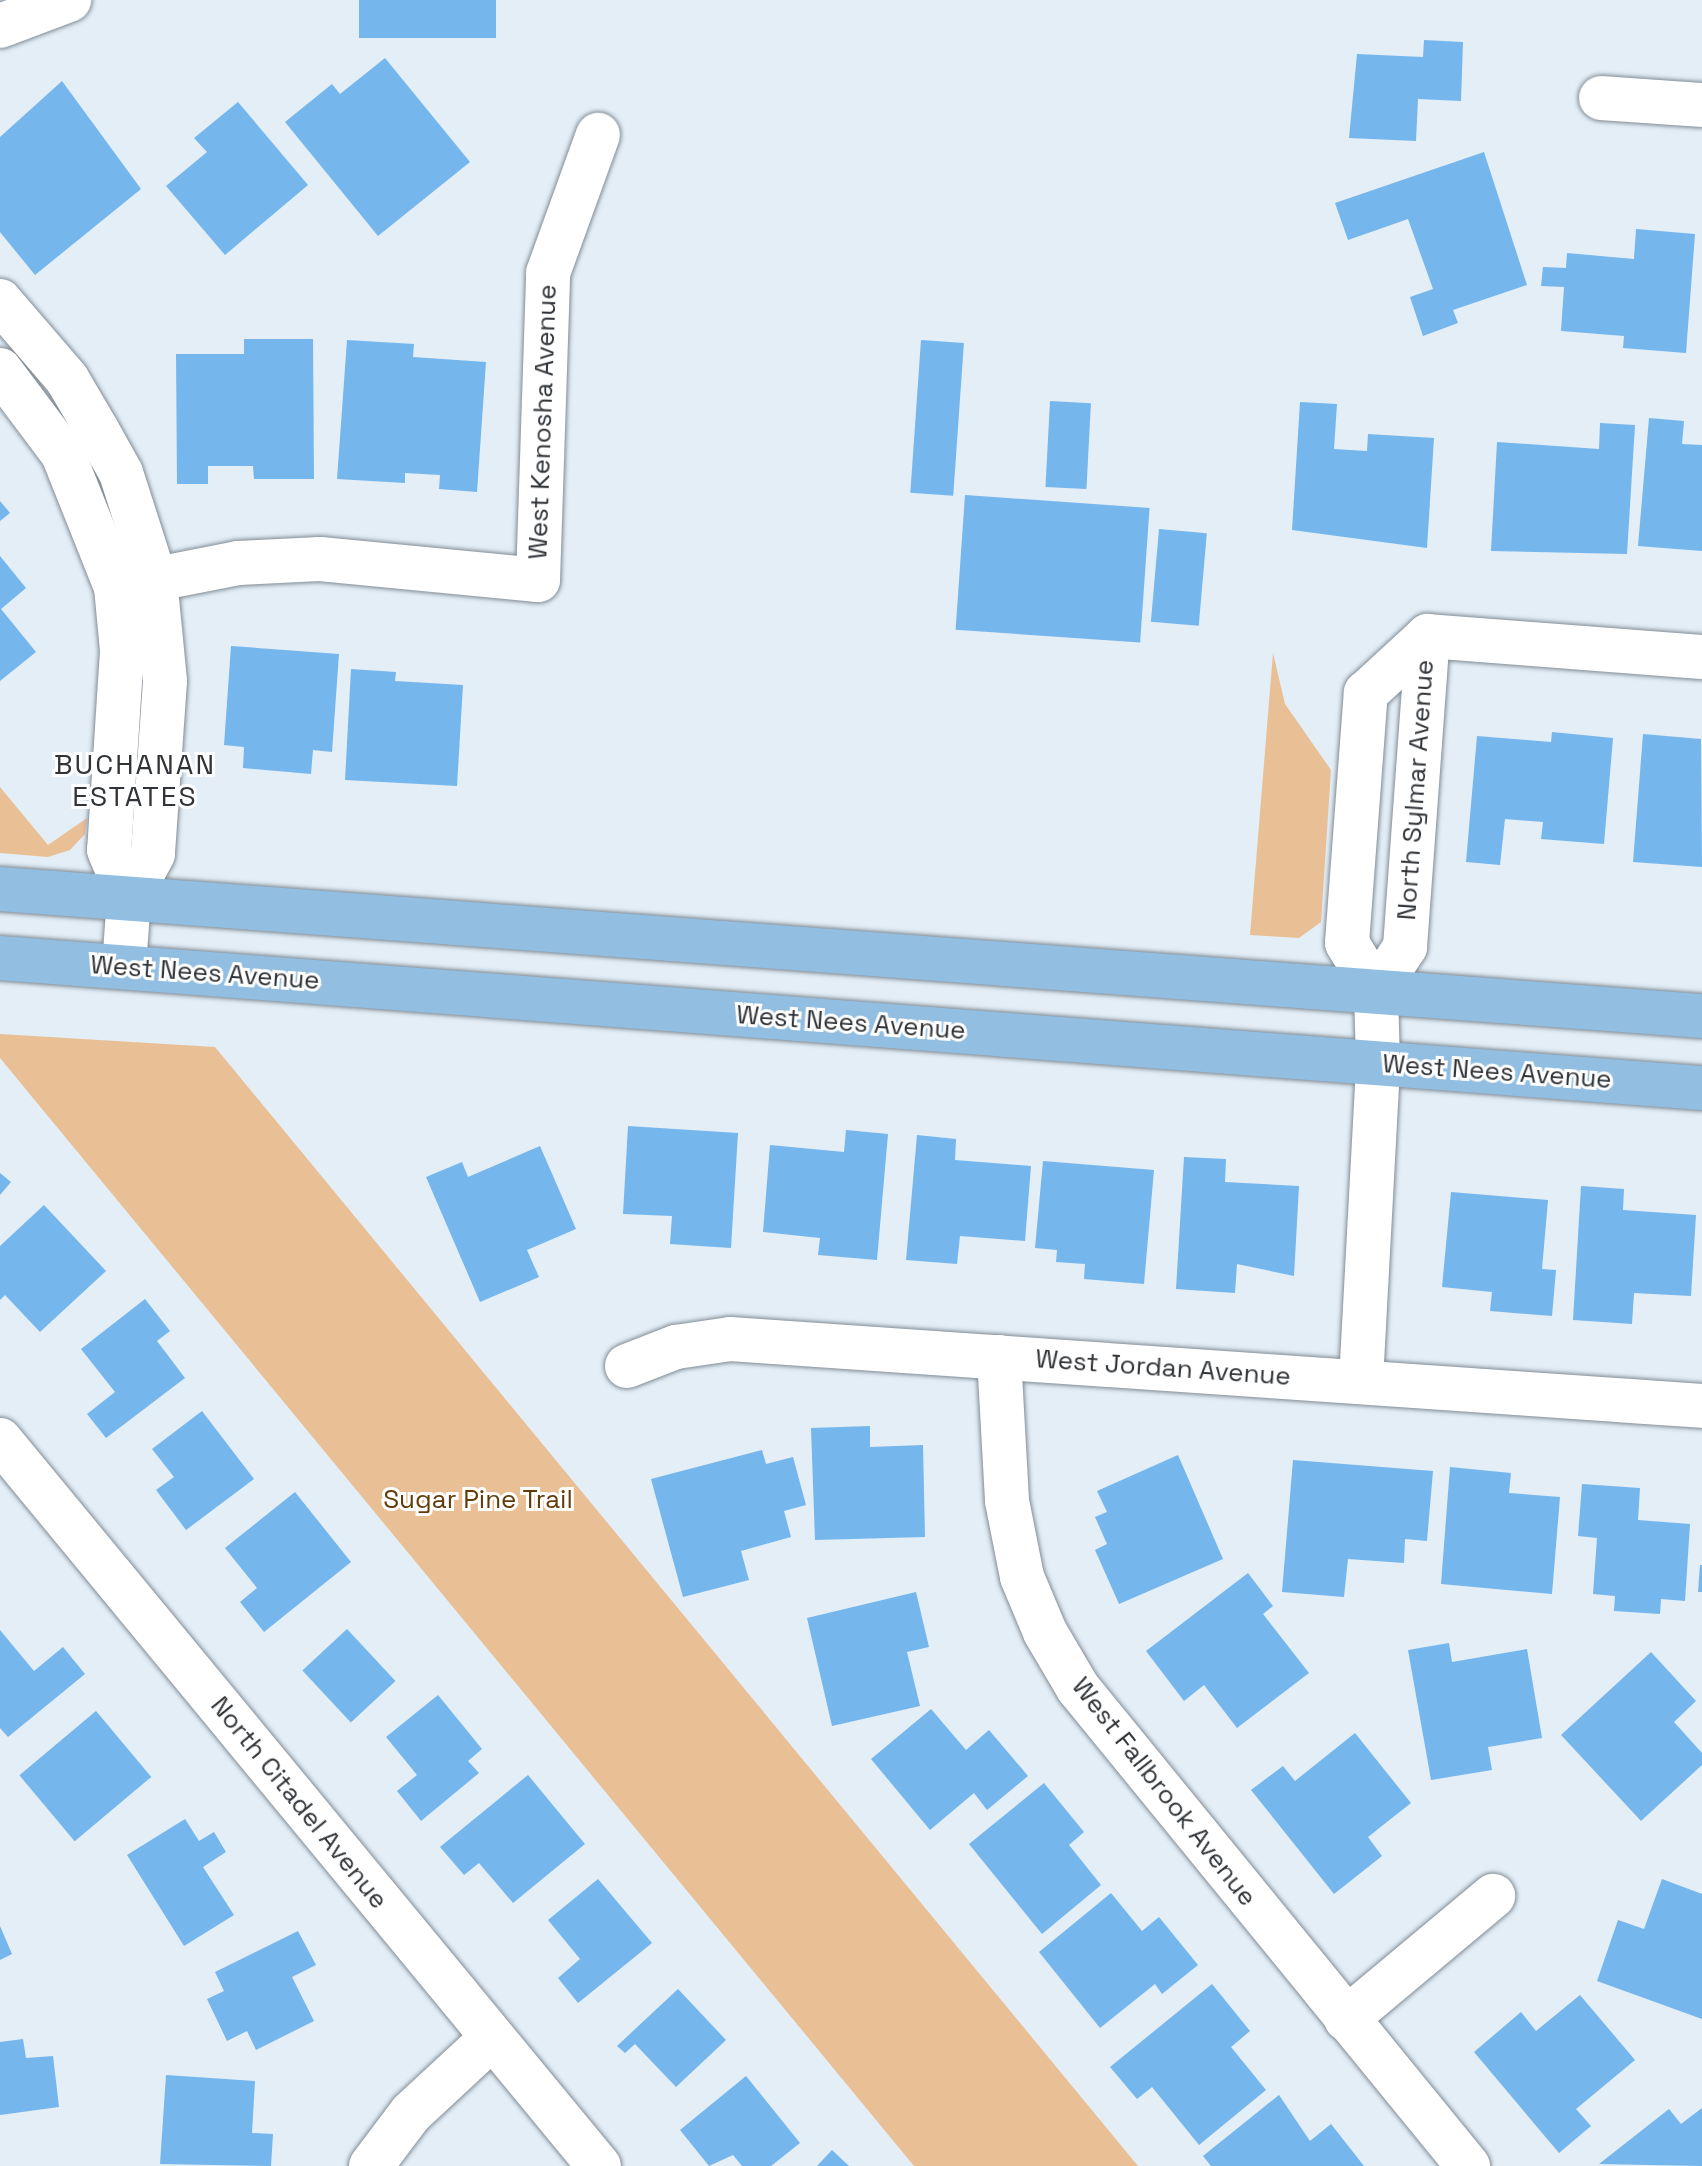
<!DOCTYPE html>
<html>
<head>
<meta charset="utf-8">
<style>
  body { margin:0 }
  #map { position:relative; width:1702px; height:2166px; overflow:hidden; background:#e3eef7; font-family:"Space Grotesk",sans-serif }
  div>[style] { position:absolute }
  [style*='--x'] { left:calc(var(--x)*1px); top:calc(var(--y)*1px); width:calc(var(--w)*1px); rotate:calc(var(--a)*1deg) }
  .green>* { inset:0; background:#e9bf96 }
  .building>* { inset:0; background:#75b6ec; transform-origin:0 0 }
  .roads { filter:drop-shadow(0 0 2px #828c95) drop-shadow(0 0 2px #828c95) }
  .minor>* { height:44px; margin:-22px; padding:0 22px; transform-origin:22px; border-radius:22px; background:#fff }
  .major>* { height:44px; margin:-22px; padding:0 22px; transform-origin:22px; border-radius:22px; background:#91bee1 }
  span { translate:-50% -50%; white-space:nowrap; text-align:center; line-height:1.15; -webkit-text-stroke:6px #fff; paint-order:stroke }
  .street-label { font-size:26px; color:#303438 }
  .park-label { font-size:26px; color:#623b0b }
  .neighbourhood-label { font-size:28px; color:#303438; letter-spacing:2px }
</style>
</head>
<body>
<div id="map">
  <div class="green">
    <i style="clip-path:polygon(1273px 653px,1285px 704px,1331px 770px,1321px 922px,1299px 938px,1250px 935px)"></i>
    <i style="clip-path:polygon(0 787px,48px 845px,87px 818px,85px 834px,70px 850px,48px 857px,0 853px)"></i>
    <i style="clip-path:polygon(0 1034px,215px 1047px,1138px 2166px,914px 2166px,0 1058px)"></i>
  </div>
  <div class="building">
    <i style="left:359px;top:0;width:137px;height:38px"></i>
    <i style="clip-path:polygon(1424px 40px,1463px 42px,1461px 101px,1418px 99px,1416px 141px,1349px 138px,1357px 54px,1423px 57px)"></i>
    <i style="clip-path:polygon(385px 58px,470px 162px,378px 236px,285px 122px,332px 84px,340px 94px)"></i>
    <i style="clip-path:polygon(62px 81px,141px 189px,35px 275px,0 232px,0 137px)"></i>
    <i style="clip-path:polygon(238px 102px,308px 185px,225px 255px,166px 186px,207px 152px,194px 138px)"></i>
    <i style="clip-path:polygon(1484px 152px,1527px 285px,1453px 310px,1458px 323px,1423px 336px,1410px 297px,1433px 289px,1408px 219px,1348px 240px,1335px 203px)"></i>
    <i style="clip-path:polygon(1636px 229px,1695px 234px,1686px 353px,1623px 348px,1624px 336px,1561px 331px,1564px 287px,1541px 286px,1543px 267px,1566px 268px,1567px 253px,1634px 259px)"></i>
    <i style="clip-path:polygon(244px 339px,313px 339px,314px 479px,254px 479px,253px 466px,208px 466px,208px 484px,177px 484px,176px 354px,244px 354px)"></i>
    <i style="clip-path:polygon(347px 340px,414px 344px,413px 357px,486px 362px,477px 492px,439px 489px,440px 475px,405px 473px,405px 483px,337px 479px)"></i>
    <i style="left:921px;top:340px;width:43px;height:153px;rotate:4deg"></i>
    <i style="left:1050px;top:401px;width:41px;height:86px;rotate:3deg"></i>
    <i style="clip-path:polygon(1300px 402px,1337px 404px,1334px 449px,1367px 451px,1368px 434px,1434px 438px,1427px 548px,1292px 530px)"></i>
    <i style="clip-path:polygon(1649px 418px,1684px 421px,1682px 444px,1702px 445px,1702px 551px,1638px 546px)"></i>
    <i style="clip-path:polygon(1600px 423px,1635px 425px,1627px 554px,1491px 551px,1497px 442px,1599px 449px)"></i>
    <i style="left:965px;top:495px;width:185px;height:135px;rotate:4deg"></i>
    <i style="clip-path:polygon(0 501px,10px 513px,0 521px)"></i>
    <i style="left:1159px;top:529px;width:48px;height:93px;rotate:5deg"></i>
    <i style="clip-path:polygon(0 556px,26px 588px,1px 609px,36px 652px,0 681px)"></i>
    <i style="clip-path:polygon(231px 646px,339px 654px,332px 752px,313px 750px,311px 774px,243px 768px,244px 747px,224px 745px)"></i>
    <i style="clip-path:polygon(351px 669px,396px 672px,395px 681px,463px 685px,457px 786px,345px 780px)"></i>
    <i style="clip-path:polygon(1552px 732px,1613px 738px,1604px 844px,1541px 839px,1543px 822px,1505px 819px,1500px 865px,1466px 862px,1477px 736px,1551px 742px)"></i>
    <i style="clip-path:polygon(1643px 734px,1701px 739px,1702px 867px,1633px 862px)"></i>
    <i style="clip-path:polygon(628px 1126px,738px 1133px,731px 1248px,670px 1244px,672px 1216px,623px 1214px)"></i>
    <i style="clip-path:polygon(846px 1130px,888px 1134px,877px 1260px,818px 1255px,820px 1238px,763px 1232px,770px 1145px,844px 1152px)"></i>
    <i style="clip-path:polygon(917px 1135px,956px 1139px,955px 1160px,1031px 1166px,1025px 1241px,960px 1236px,957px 1264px,906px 1260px)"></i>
    <i style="clip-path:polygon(540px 1146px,576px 1229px,527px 1250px,539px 1277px,480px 1302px,426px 1177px,462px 1162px,468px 1177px)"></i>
    <i style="clip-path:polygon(1184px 1157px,1226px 1159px,1225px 1182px,1299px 1186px,1294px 1276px,1237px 1264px,1235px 1293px,1176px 1289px)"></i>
    <i style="clip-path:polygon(1043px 1161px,1154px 1170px,1144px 1284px,1084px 1279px,1085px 1264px,1056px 1262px,1057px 1250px,1035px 1248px)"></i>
    <i style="clip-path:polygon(0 1173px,11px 1182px,0 1195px)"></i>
    <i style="clip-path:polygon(1581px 1186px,1624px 1189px,1623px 1210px,1696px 1215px,1691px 1296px,1634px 1293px,1632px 1324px,1573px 1320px)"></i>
    <i style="clip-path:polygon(1451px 1192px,1548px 1200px,1542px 1269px,1556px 1270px,1552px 1316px,1490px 1311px,1492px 1292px,1442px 1287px)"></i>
    <i style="clip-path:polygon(44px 1205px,106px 1271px,40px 1332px,5px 1295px,0 1300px,0 1246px)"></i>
    <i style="clip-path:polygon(145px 1299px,170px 1331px,157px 1341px,185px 1378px,106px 1438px,87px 1414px,115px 1392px,81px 1349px)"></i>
    <i style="clip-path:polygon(202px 1411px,254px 1479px,186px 1530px,156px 1490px,174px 1477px,152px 1449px)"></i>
    <i style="clip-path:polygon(870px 1426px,870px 1447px,923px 1445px,925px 1537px,815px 1540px,811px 1428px)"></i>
    <i style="clip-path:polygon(762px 1450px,766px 1464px,793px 1457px,806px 1505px,784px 1511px,791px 1537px,741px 1551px,749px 1580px,683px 1597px,651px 1479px)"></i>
    <i style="clip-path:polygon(1178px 1455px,1223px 1559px,1119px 1604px,1095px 1550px,1107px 1544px,1095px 1517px,1107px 1512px,1097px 1491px)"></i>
    <i style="clip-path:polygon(1293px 1460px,1433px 1471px,1427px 1541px,1405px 1539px,1404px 1563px,1348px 1559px,1344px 1597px,1282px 1592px)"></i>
    <i style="clip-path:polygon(1450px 1467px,1511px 1473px,1509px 1493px,1560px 1497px,1552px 1594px,1441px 1584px)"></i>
    <i style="clip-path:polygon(1582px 1484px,1640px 1488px,1638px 1520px,1690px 1524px,1685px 1601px,1661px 1599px,1660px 1614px,1614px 1611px,1615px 1596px,1593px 1594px,1597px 1538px,1578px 1536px)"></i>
    <i style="clip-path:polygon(295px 1492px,351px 1562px,264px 1632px,240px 1602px,257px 1588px,225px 1548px)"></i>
    <i style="clip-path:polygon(1700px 1565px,1702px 1565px,1702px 1592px,1698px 1592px)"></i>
    <i style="clip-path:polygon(1248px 1573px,1273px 1606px,1263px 1614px,1309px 1673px,1237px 1728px,1204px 1685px,1184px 1701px,1146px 1651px)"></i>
    <i style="clip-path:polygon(916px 1592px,929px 1647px,907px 1652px,920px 1706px,832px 1726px,807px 1618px)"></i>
    <i style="left:347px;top:1629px;width:71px;height:61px;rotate:47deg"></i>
    <i style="clip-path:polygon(0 1630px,34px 1671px,63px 1647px,85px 1674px,8px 1737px,0 1728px)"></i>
    <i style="clip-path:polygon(1449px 1643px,1452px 1662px,1527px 1649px,1542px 1738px,1488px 1747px,1492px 1770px,1431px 1780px,1408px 1650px)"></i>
    <i style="clip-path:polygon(1651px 1652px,1696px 1701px,1674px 1722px,1702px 1753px,1702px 1765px,1641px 1821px,1561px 1735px)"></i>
    <i style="clip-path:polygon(438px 1695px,482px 1749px,468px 1761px,479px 1773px,421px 1821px,397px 1791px,417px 1775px,386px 1737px)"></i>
    <i style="clip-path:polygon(931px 1709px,966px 1750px,989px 1730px,1028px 1776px,987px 1810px,974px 1793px,930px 1830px,871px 1759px)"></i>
    <i style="left:96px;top:1711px;width:86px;height:100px;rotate:50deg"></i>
    <i style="clip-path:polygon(1355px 1733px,1411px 1803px,1368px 1837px,1382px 1856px,1334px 1894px,1251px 1790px,1283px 1766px,1295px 1781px)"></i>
    <i style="clip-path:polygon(528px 1775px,585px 1844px,513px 1903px,479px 1863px,464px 1875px,440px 1847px)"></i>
    <i style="clip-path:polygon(1044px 1783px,1084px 1832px,1069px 1845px,1101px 1885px,1042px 1934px,969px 1844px)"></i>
    <i style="clip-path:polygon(185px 1819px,199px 1841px,214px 1832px,226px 1852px,203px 1867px,234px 1915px,184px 1946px,127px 1855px)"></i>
    <i style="clip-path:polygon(598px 1879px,652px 1943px,578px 2003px,558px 1978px,580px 1959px,548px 1920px)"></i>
    <i style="clip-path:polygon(1662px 1879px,1702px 1894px,1702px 2019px,1597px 1981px,1618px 1920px,1644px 1929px)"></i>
    <i style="clip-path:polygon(1111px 1893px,1142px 1931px,1159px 1917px,1198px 1965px,1162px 1994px,1155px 1984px,1100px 2028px,1039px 1952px)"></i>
    <i style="clip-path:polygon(0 1926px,12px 1954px,0 1960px)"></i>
    <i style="clip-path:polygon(298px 1931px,316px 1965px,292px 1977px,314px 2021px,256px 2050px,247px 2031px,227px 2041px,207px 1999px,224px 1991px,215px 1972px)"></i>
    <i style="clip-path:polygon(1212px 1984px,1250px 2031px,1231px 2047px,1266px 2090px,1199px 2145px,1152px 2087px,1137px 2099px,1110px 2067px)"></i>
    <i style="clip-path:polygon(678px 1989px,726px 2040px,676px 2087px,635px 2044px,625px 2053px,617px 2046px)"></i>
    <i style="clip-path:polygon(1580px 1995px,1635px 2060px,1576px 2109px,1591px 2126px,1559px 2153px,1474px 2052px,1521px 2012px,1536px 2031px)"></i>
    <i style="clip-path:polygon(23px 2039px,26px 2058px,53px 2056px,59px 2107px,0 2115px,0 2042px)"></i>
    <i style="clip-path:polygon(166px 2075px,255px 2081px,252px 2133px,273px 2134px,271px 2166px,160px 2164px)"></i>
    <i style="clip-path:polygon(746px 2076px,800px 2143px,771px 2166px,742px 2166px,733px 2155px,709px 2166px,680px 2130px)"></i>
    <i style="clip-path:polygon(1279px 2095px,1310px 2141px,1331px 2124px,1364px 2166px,1211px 2166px,1203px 2156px)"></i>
    <i style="clip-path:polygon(1702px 2108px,1702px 2166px,1599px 2164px,1669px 2109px,1681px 2124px)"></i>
    <i style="clip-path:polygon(832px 2150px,849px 2166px,817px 2166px)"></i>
  </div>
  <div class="roads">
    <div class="minor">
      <i style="--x:0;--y:26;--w:74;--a:-20.6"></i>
      <i style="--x:1601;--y:98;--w:101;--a:4"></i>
      <i style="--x:0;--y:301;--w:103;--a:49.3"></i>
      <i style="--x:67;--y:379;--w:59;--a:59.5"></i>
      <i style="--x:97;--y:430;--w:49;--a:60.8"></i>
      <i style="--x:121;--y:473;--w:111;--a:72.2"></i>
      <i style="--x:155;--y:579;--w:102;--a:84.4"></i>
      <i style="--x:165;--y:681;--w:173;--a:94"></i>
      <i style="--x:153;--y:854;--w:50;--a:118.6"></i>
      <i style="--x:129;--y:898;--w:68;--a:94.2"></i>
      <i style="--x:0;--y:370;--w:105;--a:53.1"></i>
      <i style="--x:63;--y:454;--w:143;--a:68.3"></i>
      <i style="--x:116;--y:587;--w:64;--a:84.6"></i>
      <i style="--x:122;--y:651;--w:199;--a:93.7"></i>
      <i style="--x:109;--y:850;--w:52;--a:67.4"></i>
      <i style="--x:116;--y:587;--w:124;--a:-11.1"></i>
      <i style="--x:238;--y:563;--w:82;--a:-2.8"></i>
      <i style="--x:320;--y:559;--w:219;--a:5.5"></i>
      <i style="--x:538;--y:580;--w:307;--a:-88.1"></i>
      <i style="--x:548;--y:273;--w:147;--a:-70.1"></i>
      <i style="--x:1428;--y:636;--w:275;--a:4.4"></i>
      <i style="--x:1376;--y:991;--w:53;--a:-56.6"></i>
      <i style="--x:1405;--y:947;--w:312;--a:-85.8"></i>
      <i style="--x:999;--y:1357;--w:144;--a:86.8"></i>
      <i style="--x:1007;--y:1501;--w:77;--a:78.8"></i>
      <i style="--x:1022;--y:1577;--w:60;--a:67.3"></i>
      <i style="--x:1045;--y:1632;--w:65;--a:59.5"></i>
      <i style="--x:1078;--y:1688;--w:617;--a:50.79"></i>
      <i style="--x:627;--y:1366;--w:53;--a:-21.2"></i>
      <i style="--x:676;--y:1347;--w:55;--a:-8.4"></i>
      <i style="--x:730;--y:1339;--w:974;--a:3.94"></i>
      <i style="--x:1361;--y:1381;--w:318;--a:-86.9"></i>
      <i style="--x:1378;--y:1063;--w:72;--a:-91.6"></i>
      <i style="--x:1376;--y:991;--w:56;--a:-121.1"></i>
      <i style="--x:1347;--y:943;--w:251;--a:-85.7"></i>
      <i style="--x:1366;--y:693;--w:84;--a:-42.6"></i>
      <i style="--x:0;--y:1440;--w:941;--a:50.48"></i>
      <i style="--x:1346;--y:2019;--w:192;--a:-39.9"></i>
      <i style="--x:371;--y:2166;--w:66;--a:-53"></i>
      <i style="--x:411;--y:2113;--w:110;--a:-42.8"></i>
    </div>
    <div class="major">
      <i style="--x:0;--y:889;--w:1707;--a:4.27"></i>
      <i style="--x:0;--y:958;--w:1707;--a:4.37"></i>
    </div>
  </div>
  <div class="street-label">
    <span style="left:543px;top:422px;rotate:-88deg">West Kenosha Avenue</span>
    <span style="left:1416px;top:790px;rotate:-86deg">North Sylmar Avenue</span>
    <span style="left:205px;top:973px;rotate:4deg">West Nees Avenue</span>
    <span style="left:851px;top:1023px;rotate:4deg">West Nees Avenue</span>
    <span style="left:1497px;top:1072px;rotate:4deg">West Nees Avenue</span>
    <span style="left:1163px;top:1368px;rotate:4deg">West Jordan Avenue</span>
    <span style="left:1164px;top:1792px;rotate:52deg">West Fallbrook Avenue</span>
    <span style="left:299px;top:1803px;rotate:51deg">North Citadel Avenue</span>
  </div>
  <div class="park-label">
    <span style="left:478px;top:1500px">Sugar Pine Trail</span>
  </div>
  <div class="neighbourhood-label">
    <span style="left:135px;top:780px">BUCHANAN<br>ESTATES</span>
  </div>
</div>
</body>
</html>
